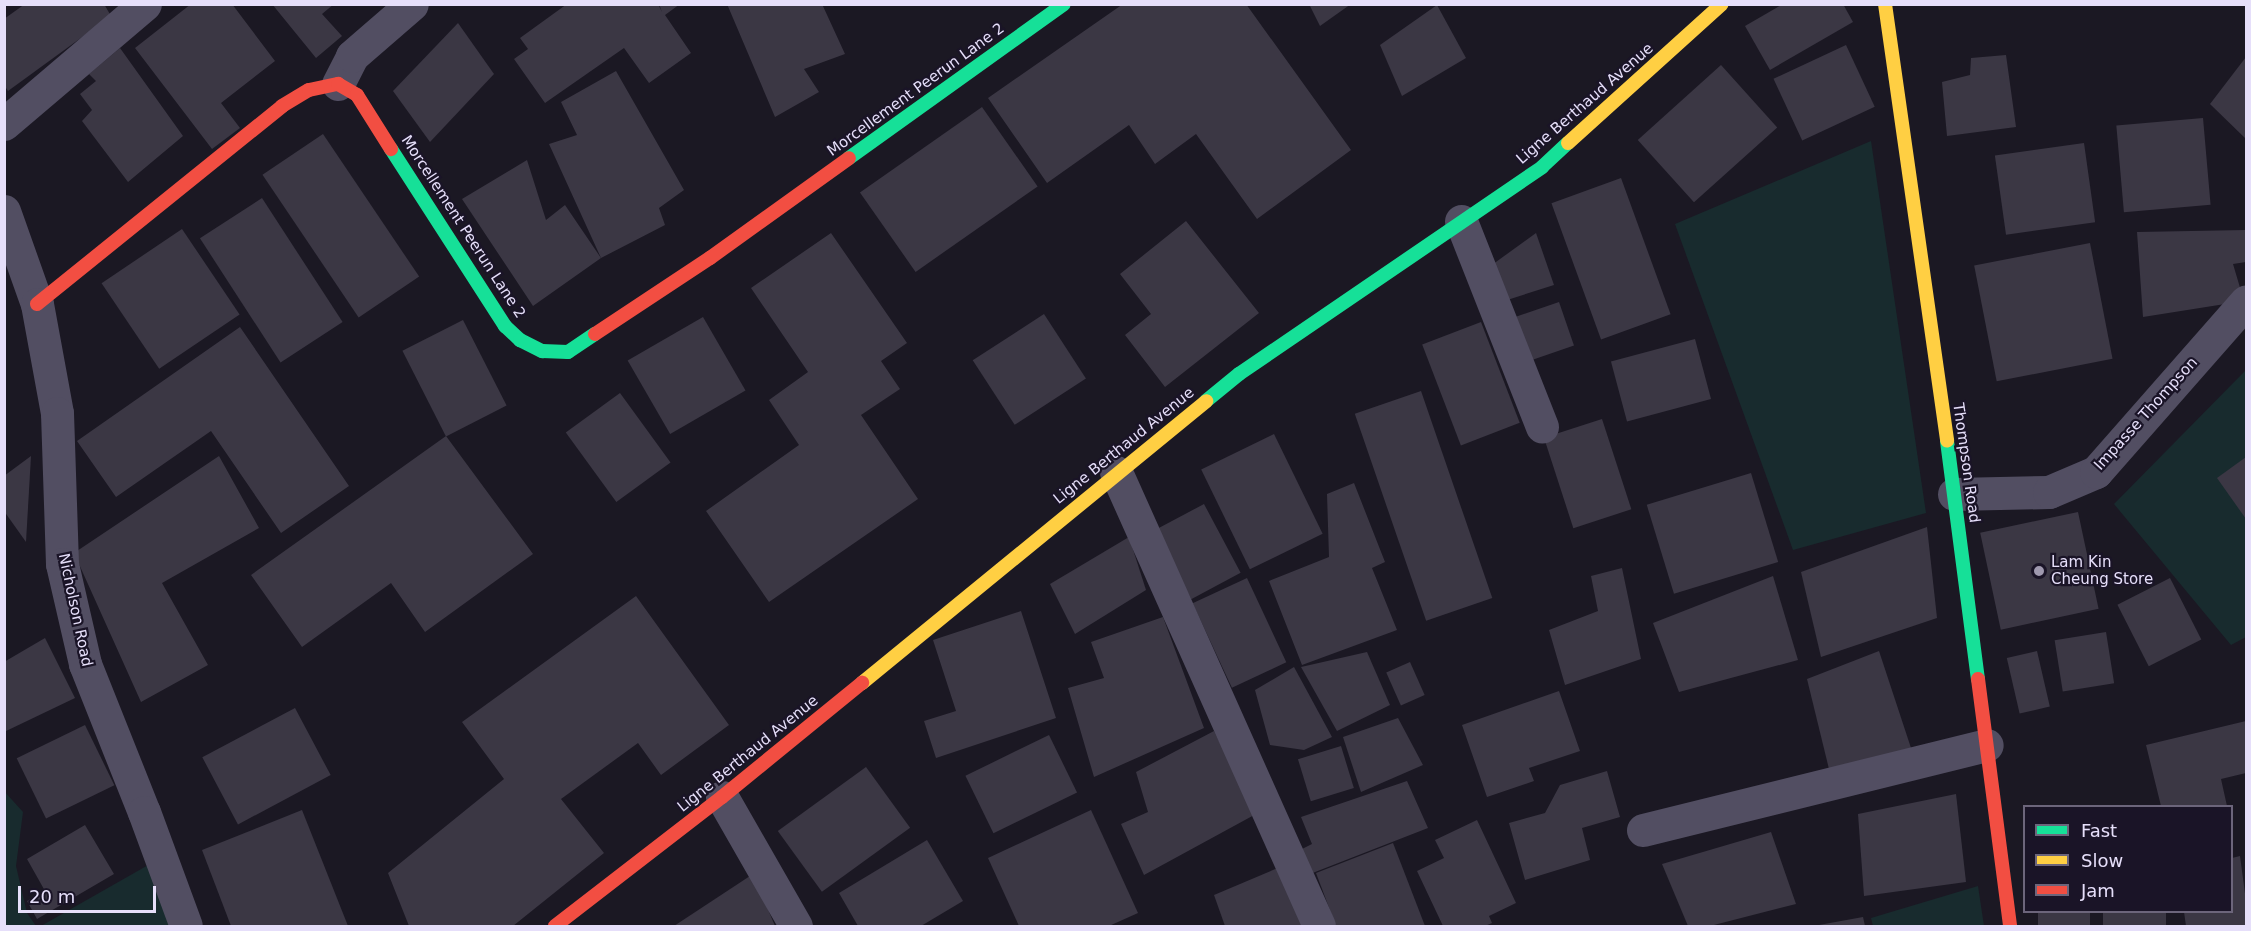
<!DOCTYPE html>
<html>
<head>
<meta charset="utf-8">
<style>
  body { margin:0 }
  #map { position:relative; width:2251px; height:931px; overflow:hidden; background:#1b1823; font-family:"DejaVu Sans",sans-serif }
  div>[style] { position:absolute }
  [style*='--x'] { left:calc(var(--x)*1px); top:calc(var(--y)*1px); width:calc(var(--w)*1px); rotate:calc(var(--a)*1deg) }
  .green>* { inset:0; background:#182b2e }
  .building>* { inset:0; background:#3b3744; transform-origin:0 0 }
  .street>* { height:33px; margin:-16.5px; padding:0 16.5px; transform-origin:16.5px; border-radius:16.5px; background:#524e62 }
  .fast>* { height:14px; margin:-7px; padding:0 7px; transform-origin:7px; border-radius:7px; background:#16e098 }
  .slow>* { height:14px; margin:-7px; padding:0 7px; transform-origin:7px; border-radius:7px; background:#ffcf43 }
  .jam>* { height:14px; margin:-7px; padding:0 7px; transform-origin:7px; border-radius:7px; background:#f24e42 }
  .dots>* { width:16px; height:16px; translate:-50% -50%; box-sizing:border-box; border:3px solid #1a1427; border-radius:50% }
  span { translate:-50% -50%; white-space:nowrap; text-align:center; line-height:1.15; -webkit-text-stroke:4.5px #1a1427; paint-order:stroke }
  .street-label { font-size:15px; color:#e6dffa }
  .poi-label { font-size:15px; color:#e6dffa }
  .left { translate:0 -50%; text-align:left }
  .frame { position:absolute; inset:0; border:6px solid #e6dffa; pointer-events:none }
  .legend { position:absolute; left:2023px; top:805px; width:210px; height:108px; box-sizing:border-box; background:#1a1427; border:2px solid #6c657b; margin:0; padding:8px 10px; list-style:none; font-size:18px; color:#e6dffa }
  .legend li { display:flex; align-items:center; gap:12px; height:30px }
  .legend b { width:30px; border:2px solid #6c657b }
  .scale { position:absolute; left:18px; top:886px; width:138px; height:27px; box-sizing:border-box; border:3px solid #e6dffa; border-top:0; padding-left:8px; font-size:18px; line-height:21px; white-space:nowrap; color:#e6dffa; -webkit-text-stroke:4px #1a1427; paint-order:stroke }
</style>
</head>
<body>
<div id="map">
  <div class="green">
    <i style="clip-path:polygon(1871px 141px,1926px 513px,1793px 550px,1675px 224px)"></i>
    <i style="clip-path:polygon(2246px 370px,2246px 637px,2231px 645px,2114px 504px)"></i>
    <i style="clip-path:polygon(4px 791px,23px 812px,16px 866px,27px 913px,36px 926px,5px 926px)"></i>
    <i style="clip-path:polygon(150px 864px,169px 926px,41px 926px)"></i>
    <i style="clip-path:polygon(1978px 886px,1984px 926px,1873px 926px,1871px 918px)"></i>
  </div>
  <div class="building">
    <i style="clip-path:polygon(25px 4px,104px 4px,111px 16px,8px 91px,4px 85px,4px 19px)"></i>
    <i style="clip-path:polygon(191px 4px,232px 4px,275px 61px,221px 103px,240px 128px,212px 149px,135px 48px)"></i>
    <i style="clip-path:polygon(272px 4px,334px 4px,322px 14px,342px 36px,316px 58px)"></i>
    <i style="clip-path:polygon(567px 4px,658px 4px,662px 12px,659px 4px,680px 4px,665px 15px,691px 53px,649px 83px,624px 48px,545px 103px,514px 59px,528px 49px,520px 38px)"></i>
    <i style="clip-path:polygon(727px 4px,822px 4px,845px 54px,804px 69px,819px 92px,775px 117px)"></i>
    <i style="clip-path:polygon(1123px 4px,1246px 4px,1351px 150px,1257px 219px,1196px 134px,1155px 164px,1129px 125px,1047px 183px,988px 98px)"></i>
    <i style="clip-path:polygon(1309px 4px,1351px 4px,1320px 26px)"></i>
    <i style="clip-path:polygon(1783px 4px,1843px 4px,1853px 22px,1770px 70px,1745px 26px)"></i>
    <i style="clip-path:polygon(1437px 5px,1466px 58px,1402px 96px,1380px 45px)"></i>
    <i style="clip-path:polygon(458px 23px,494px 74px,430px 142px,393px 91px)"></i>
    <i style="left:1846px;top:45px;width:68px;height:80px;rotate:65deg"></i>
    <i style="clip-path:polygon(120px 48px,183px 136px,128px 182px,82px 121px,92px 110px,80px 94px,96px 81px,89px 74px)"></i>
    <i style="clip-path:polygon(2006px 55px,2016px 127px,1947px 136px,1942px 82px,1970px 75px,1971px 58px)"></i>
    <i style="clip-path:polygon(2246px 57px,2246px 139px,2210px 104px)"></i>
    <i style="left:1721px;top:65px;width:84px;height:112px;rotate:48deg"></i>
    <i style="clip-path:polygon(616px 71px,684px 190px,659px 208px,665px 225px,601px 258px,549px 144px,577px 135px,561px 102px)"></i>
    <i style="left:982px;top:107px;width:97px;height:149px;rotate:55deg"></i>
    <i style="left:2203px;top:118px;width:87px;height:87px;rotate:85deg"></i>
    <i style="left:323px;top:134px;width:172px;height:73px;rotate:56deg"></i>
    <i style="left:2084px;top:143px;width:80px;height:90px;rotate:82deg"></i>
    <i style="clip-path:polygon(527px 160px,546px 220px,565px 205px,601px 258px,533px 306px,462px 199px)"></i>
    <i style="left:1621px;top:178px;width:145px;height:74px;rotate:70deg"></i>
    <i style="left:262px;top:198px;width:148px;height:74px;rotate:57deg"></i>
    <i style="clip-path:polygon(1186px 221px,1259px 313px,1165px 387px,1125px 335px,1151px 314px,1120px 274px)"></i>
    <i style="left:182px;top:229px;width:103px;height:97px;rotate:56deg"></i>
    <i style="clip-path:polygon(2246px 230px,2246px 262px,2233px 264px,2244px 301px,2143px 317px,2137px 232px)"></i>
    <i style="clip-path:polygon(831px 233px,907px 343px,881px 361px,900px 389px,861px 415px,918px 499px,769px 602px,706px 511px,799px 445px,769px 400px,808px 372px,751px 288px)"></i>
    <i style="clip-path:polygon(1536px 233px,1554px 285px,1501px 302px,1489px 267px)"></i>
    <i style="left:2090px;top:243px;width:118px;height:118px;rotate:79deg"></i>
    <i style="left:1559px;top:302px;width:46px;height:54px;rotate:71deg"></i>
    <i style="left:1044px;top:314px;width:77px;height:85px;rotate:57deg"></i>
    <i style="left:703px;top:317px;width:85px;height:87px;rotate:60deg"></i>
    <i style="left:463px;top:320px;width:96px;height:68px;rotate:63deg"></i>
    <i style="left:1481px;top:322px;width:108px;height:63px;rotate:69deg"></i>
    <i style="clip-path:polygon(240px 327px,349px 486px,281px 533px,211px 431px,116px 497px,77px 441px)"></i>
    <i style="left:1695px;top:339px;width:62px;height:87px;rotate:75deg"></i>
    <i style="left:1421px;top:391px;width:219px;height:70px;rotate:71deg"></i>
    <i style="left:620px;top:393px;width:86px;height:67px;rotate:54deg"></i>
    <i style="left:1602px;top:419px;width:95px;height:61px;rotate:72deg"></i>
    <i style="left:1274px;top:434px;width:111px;height:81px;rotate:64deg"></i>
    <i style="clip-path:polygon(446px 436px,533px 554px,425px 632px,391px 583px,302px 647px,251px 575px)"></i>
    <i style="clip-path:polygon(31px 456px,26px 542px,4px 511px,4px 476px)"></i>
    <i style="clip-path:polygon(219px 456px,259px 528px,162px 583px,208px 665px,141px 702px,74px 553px)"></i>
    <i style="clip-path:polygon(2246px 457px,2246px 519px,2217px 478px)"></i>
    <i style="left:1751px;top:473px;width:93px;height:109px;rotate:73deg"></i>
    <i style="clip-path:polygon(1354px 483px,1385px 562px,1372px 568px,1397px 630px,1302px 665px,1269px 581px,1329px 557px,1327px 494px)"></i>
    <i style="left:1204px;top:504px;width:78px;height:56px;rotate:62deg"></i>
    <i style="left:2078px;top:512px;width:99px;height:100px;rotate:78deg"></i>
    <i style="clip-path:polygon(1927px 527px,1937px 618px,1821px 657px,1801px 572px)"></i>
    <i style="clip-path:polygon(1129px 537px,1146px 590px,1075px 634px,1050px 584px)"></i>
    <i style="clip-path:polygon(1622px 568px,1641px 659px,1565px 685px,1549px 630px,1598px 611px,1591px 576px)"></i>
    <i style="clip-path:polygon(1773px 576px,1798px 660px,1679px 692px,1653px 623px)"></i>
    <i style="left:1247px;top:578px;width:93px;height:60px;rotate:65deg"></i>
    <i style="left:2170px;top:578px;width:69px;height:59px;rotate:63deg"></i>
    <i style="clip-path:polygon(636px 596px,729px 725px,661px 775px,638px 743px,561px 799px,604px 853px,513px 926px,409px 926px,388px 873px,504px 779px,462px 722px)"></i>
    <i style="clip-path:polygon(1021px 611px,1056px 718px,936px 758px,924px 721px,956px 711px,933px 640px)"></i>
    <i style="clip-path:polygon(1163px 617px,1204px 728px,1094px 777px,1068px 688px,1104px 678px,1091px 642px)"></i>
    <i style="left:2106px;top:632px;width:52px;height:52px;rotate:81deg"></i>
    <i style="clip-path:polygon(45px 638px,75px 698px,4px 732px,4px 662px)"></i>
    <i style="clip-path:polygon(1879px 651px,1911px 748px,1829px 769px,1807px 679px)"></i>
    <i style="left:2037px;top:651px;width:57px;height:31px;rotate:77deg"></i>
    <i style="clip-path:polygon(1367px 652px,1390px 705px,1337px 731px,1301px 667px)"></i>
    <i style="left:1410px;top:662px;width:36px;height:26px;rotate:66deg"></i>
    <i style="clip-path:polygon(1294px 667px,1332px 737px,1304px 750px,1270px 745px,1255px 690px)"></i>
    <i style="clip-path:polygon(1559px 691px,1580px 751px,1529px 768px,1534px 781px,1487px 797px,1462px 725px)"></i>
    <i style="left:295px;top:708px;width:76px;height:105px;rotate:62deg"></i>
    <i style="clip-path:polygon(1398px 718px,1423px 765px,1361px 792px,1343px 737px)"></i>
    <i style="clip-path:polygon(2246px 721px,2246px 773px,2221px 779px,2227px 806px,2161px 806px,2146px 745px)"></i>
    <i style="left:85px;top:725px;width:67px;height:76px;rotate:64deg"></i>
    <i style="clip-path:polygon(1214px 731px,1256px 814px,1144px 875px,1121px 824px,1148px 812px,1136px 772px)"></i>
    <i style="left:1049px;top:735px;width:64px;height:93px;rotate:64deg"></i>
    <i style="left:1341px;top:746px;width:44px;height:45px;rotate:73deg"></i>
    <i style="left:866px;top:767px;width:75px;height:109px;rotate:54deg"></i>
    <i style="clip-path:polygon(1607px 771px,1620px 817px,1582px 828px,1590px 860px,1525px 880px,1509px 823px,1545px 813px,1560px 785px)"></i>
    <i style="clip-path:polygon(1407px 781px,1428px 828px,1310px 874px,1302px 849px,1312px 844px,1301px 817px)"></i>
    <i style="clip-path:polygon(1956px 794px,1966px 882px,1864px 896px,1858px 814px)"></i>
    <i style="clip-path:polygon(302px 810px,348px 926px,231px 926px,202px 850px)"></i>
    <i style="clip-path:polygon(1091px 810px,1138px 913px,1109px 926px,1019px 926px,988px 858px)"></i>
    <i style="clip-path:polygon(1477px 820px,1516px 903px,1489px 916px,1492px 923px,1485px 926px,1443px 926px,1417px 871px,1444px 858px,1435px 840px)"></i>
    <i style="clip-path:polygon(85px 825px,114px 874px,37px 919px,27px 901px,45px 891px,27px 859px)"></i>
    <i style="clip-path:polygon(1771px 832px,1796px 904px,1710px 926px,1688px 926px,1662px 864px)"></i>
    <i style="clip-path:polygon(927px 840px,963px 901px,921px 926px,858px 926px,839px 893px)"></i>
    <i style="clip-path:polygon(1393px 843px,1425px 926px,1336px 926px,1316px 873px)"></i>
    <i style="clip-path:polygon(2240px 856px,2246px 901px,2246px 926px,2186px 926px,2184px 912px,2232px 912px,2232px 858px)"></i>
    <i style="clip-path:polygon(1280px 867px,1308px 926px,1225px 926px,1214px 895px)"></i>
    <i style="clip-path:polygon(753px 874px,775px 926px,674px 926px)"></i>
    <i style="left:2038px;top:912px;width:52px;height:14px"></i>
    <i style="left:2103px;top:912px;width:63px;height:14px"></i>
    <i style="clip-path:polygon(1863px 917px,1865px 926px,1819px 926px,1819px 925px)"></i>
  </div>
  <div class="street">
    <i style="--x:338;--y:84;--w:31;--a:-63"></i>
    <i style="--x:352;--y:56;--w:79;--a:-40.9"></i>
    <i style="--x:4;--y:124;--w:185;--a:-40.4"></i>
    <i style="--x:4;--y:211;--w:99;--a:70.5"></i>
    <i style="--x:37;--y:304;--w:111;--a:79.6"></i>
    <i style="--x:57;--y:413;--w:151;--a:88.1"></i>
    <i style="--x:62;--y:564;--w:103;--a:77"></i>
    <i style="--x:85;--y:664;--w:159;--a:68.3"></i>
    <i style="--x:144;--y:812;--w:121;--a:69.8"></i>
    <i style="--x:1461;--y:221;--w:221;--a:68.5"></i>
    <i style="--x:1116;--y:472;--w:497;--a:65.9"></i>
    <i style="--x:1954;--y:494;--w:95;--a:-1.2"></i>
    <i style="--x:2049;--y:492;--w:51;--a:-23.1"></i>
    <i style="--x:2096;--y:472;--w:227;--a:-48.7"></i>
    <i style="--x:722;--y:797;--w:149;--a:60.2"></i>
    <i style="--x:1643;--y:830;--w:354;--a:-13.9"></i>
  </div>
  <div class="fast">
    <i style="--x:391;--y:149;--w:211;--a:57.2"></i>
    <i style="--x:505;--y:326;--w:21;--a:43"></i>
    <i style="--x:520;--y:340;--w:25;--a:27"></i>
    <i style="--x:542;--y:351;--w:26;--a:2"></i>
    <i style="--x:568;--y:352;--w:32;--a:-34"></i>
    <i style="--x:849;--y:158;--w:264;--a:-35.6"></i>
    <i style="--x:1206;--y:401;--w:43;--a:-39.3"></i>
    <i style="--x:1239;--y:374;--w:367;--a:-34.3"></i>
    <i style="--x:1542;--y:167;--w:35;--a:-43"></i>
    <i style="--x:1947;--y:441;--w:240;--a:82.6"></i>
  </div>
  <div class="slow">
    <i style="--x:1885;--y:4;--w:441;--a:81.9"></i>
    <i style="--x:1568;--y:143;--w:207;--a:-42.1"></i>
    <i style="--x:862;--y:683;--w:445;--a:-39.3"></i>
  </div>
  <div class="jam">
    <i style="--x:37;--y:304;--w:315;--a:-38.9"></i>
    <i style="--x:282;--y:106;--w:31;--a:-31"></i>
    <i style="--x:309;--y:90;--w:30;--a:-12"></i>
    <i style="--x:338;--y:84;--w:22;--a:30"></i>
    <i style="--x:357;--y:95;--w:64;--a:57.8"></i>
    <i style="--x:595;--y:334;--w:138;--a:-33.5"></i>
    <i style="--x:710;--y:258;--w:171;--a:-35.7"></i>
    <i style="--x:1978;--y:679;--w:249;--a:82.6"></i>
    <i style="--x:555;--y:926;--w:211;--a:-37.7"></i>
    <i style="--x:722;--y:797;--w:181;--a:-39.2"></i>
  </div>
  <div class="dots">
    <i style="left:2039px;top:571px;background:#9f99af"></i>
  </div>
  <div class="street-label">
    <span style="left:916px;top:90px;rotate:-36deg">Morcellement Peerun Lane 2</span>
    <span style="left:1585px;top:104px;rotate:-41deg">Ligne Berthaud Avenue</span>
    <span style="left:463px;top:227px;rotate:57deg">Morcellement Peerun Lane 2</span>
    <span style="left:2146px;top:414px;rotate:-48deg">Impasse Thompson</span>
    <span style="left:1124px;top:446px;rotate:-39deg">Ligne Berthaud Avenue</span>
    <span style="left:1966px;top:463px;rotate:82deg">Thompson Road</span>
    <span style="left:75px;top:610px;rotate:78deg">Nicholson Road</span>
    <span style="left:748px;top:754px;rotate:-39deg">Ligne Berthaud Avenue</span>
  </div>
  <div class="poi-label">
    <span class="left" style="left:2051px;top:571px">Lam Kin<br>Cheung Store</span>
  </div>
  <div class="frame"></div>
  <ul class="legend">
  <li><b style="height:8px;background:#16e098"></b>Fast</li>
  <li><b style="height:8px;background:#ffcf43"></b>Slow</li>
  <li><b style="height:8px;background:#f24e42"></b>Jam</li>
  </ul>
  <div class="scale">20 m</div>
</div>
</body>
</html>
